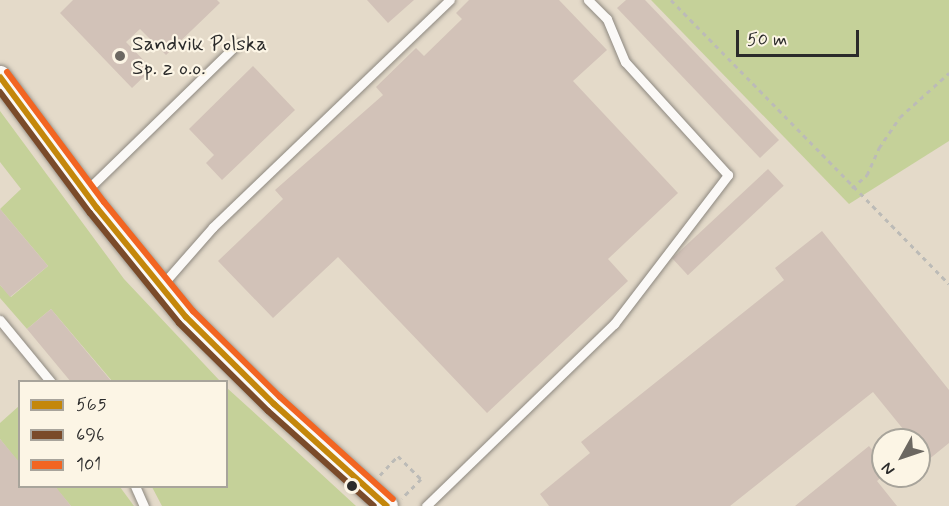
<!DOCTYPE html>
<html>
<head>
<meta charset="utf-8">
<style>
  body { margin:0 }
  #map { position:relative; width:949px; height:506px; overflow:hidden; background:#e4dac9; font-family:Mynerve,sans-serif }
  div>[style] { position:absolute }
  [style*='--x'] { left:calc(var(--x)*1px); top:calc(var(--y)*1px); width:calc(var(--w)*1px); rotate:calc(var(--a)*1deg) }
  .green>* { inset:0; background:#c5d199 }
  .building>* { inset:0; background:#d2c2b8; transform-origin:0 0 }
  .path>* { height:3px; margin-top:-1.5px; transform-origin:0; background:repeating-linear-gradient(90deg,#bcbbb7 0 4.5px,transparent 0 9px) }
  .roads { filter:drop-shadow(0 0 2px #8d8880) drop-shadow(0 0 2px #8d8880) }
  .service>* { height:9px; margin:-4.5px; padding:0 4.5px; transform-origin:4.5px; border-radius:4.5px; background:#fbf9f7 }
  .tertiary>* { height:22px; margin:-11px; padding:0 11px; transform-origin:11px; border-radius:11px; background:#fbf9f7 }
  .bus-1>* { height:6px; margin:-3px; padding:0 3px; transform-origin:3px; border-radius:3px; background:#c4870b }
  .bus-2>* { height:6px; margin:-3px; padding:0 3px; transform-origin:3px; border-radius:3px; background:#7a4b2a }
  .bus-3>* { height:6px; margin:-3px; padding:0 3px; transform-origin:3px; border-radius:3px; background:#f26522 }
  .dots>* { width:16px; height:16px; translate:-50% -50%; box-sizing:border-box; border:3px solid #fcf5e5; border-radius:50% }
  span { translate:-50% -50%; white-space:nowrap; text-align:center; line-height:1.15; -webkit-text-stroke:4.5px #fcf5e5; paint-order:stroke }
  .poi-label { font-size:21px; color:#2b2b2b }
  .left { translate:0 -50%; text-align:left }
  .legend { position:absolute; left:18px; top:380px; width:210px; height:108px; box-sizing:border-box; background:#fcf5e5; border:2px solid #a8a49b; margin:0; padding:8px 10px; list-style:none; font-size:18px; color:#2b2b2b }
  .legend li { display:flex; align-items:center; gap:12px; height:30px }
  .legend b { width:30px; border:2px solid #a8a49b }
  .north { position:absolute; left:871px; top:428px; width:60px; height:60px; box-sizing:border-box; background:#fcf5e5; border:2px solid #a8a49b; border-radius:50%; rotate:230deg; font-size:16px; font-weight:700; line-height:24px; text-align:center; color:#2b2b2b }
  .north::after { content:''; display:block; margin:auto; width:21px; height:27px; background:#6c6862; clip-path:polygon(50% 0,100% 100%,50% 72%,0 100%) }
  .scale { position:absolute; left:736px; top:30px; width:123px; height:27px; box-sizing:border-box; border:3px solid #2b2b2b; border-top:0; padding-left:8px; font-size:18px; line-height:21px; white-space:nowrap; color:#2b2b2b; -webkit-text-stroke:4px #fcf5e5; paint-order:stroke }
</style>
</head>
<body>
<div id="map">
  <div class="green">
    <i style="clip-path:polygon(651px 0,949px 0,949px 141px,849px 204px)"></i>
    <i style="clip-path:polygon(0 111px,124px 279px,220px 381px,112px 381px,51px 309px,27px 329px,0 298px,0 285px,11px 297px,48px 266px,0 209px,21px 189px,0 162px)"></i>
    <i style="clip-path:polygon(227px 388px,281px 437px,356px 506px,162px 506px,152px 487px,226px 486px)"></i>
    <i style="clip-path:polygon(19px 406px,19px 463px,0 439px,0 423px)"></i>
    <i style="clip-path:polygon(55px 487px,120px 487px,134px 506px,71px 506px)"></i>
  </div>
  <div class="building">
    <i style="clip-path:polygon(73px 0,217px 0,220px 3px,166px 55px,140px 29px,126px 42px,152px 69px,132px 88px,60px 13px)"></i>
    <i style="clip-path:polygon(367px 0,414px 0,388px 23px)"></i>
    <i style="clip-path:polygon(469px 0,559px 0,607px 50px,573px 81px,678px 193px,608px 259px,628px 281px,487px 413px,338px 257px,273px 318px,218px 261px,283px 199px,275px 190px,383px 95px,376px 87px,416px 48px,424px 56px,462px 19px,456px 13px)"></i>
    <i style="clip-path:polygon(626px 0,645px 0,779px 140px,760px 158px,617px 8px)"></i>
    <i style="clip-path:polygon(253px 66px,295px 110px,222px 180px,206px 163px,214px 155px,189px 129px)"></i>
    <i style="left:768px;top:169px;width:23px;height:131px;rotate:47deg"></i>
    <i style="clip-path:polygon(0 209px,48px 266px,10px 297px,0 285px)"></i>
    <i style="clip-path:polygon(822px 231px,949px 390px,949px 443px,928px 460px,919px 449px,919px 440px,912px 440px,873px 392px,730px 506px,549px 506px,540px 494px,590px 453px,581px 442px,784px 280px,775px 268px)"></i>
    <i style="clip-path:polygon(51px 309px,91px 357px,112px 382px,71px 382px,27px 329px)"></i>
    <i style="clip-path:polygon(0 439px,20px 463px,20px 486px,55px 486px,71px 506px,0 506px)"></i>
    <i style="clip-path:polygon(869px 446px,883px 464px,883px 476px,877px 481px,897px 506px,795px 506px)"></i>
  </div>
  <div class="path">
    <i style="--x:671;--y:0;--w:397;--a:45.6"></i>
    <i style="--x:852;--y:188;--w:20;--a:-41"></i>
    <i style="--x:867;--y:175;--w:30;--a:-66"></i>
    <i style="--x:879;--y:148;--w:37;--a:-56"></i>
    <i style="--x:900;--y:117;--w:66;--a:-41.9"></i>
    <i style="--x:380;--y:475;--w:26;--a:-47"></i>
    <i style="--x:398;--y:456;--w:33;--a:45"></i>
    <i style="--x:421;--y:479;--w:27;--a:135"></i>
  </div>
  <div class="roads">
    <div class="service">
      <i style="--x:86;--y:191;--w:211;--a:-44.2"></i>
      <i style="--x:162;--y:285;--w:77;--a:-48.7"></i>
      <i style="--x:213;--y:227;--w:328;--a:-43.8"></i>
      <i style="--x:0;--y:320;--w:80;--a:50.6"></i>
      <i style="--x:135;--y:486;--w:22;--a:66"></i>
      <i style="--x:426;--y:506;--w:262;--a:-44.1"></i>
      <i style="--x:614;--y:324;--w:188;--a:-52.6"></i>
      <i style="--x:728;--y:175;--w:153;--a:-132.3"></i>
      <i style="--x:625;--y:62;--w:47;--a:-112.7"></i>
      <i style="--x:607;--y:19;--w:27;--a:-135"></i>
    </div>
    <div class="tertiary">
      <i style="--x:0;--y:77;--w:163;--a:53.5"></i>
      <i style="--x:97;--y:208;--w:141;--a:50.8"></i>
      <i style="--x:186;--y:317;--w:124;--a:44.7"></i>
      <i style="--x:274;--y:404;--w:152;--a:42.1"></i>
    </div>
  </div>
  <div class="bus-1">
    <i style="--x:0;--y:77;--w:163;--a:53.5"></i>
    <i style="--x:97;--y:208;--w:141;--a:50.8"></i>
    <i style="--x:186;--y:317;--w:124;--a:44.7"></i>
    <i style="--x:274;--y:404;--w:152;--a:42.1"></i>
  </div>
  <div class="bus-2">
    <i style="--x:0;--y:92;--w:151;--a:53.4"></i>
    <i style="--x:90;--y:213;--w:141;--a:51"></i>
    <i style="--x:179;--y:323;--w:125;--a:44.7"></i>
    <i style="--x:268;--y:411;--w:142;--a:41.9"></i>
  </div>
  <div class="bus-3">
    <i style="--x:7;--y:72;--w:162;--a:53.3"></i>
    <i style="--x:104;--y:202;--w:141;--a:50.8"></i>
    <i style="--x:193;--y:311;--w:122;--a:44.7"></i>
    <i style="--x:280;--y:397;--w:152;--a:42.1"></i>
  </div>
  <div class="dots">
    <i style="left:120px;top:56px;background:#6c6862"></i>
    <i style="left:352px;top:486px;background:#2b2b2b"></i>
  </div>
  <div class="poi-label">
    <span class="left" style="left:132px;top:56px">Sandvik Polska<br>Sp. z o.o.</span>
  </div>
  <ul class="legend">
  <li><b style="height:8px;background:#c4870b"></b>565</li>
  <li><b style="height:8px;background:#7a4b2a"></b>696</li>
  <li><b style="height:8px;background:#f26522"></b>101</li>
  </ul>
  <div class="north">N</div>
  <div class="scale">50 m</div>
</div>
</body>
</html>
